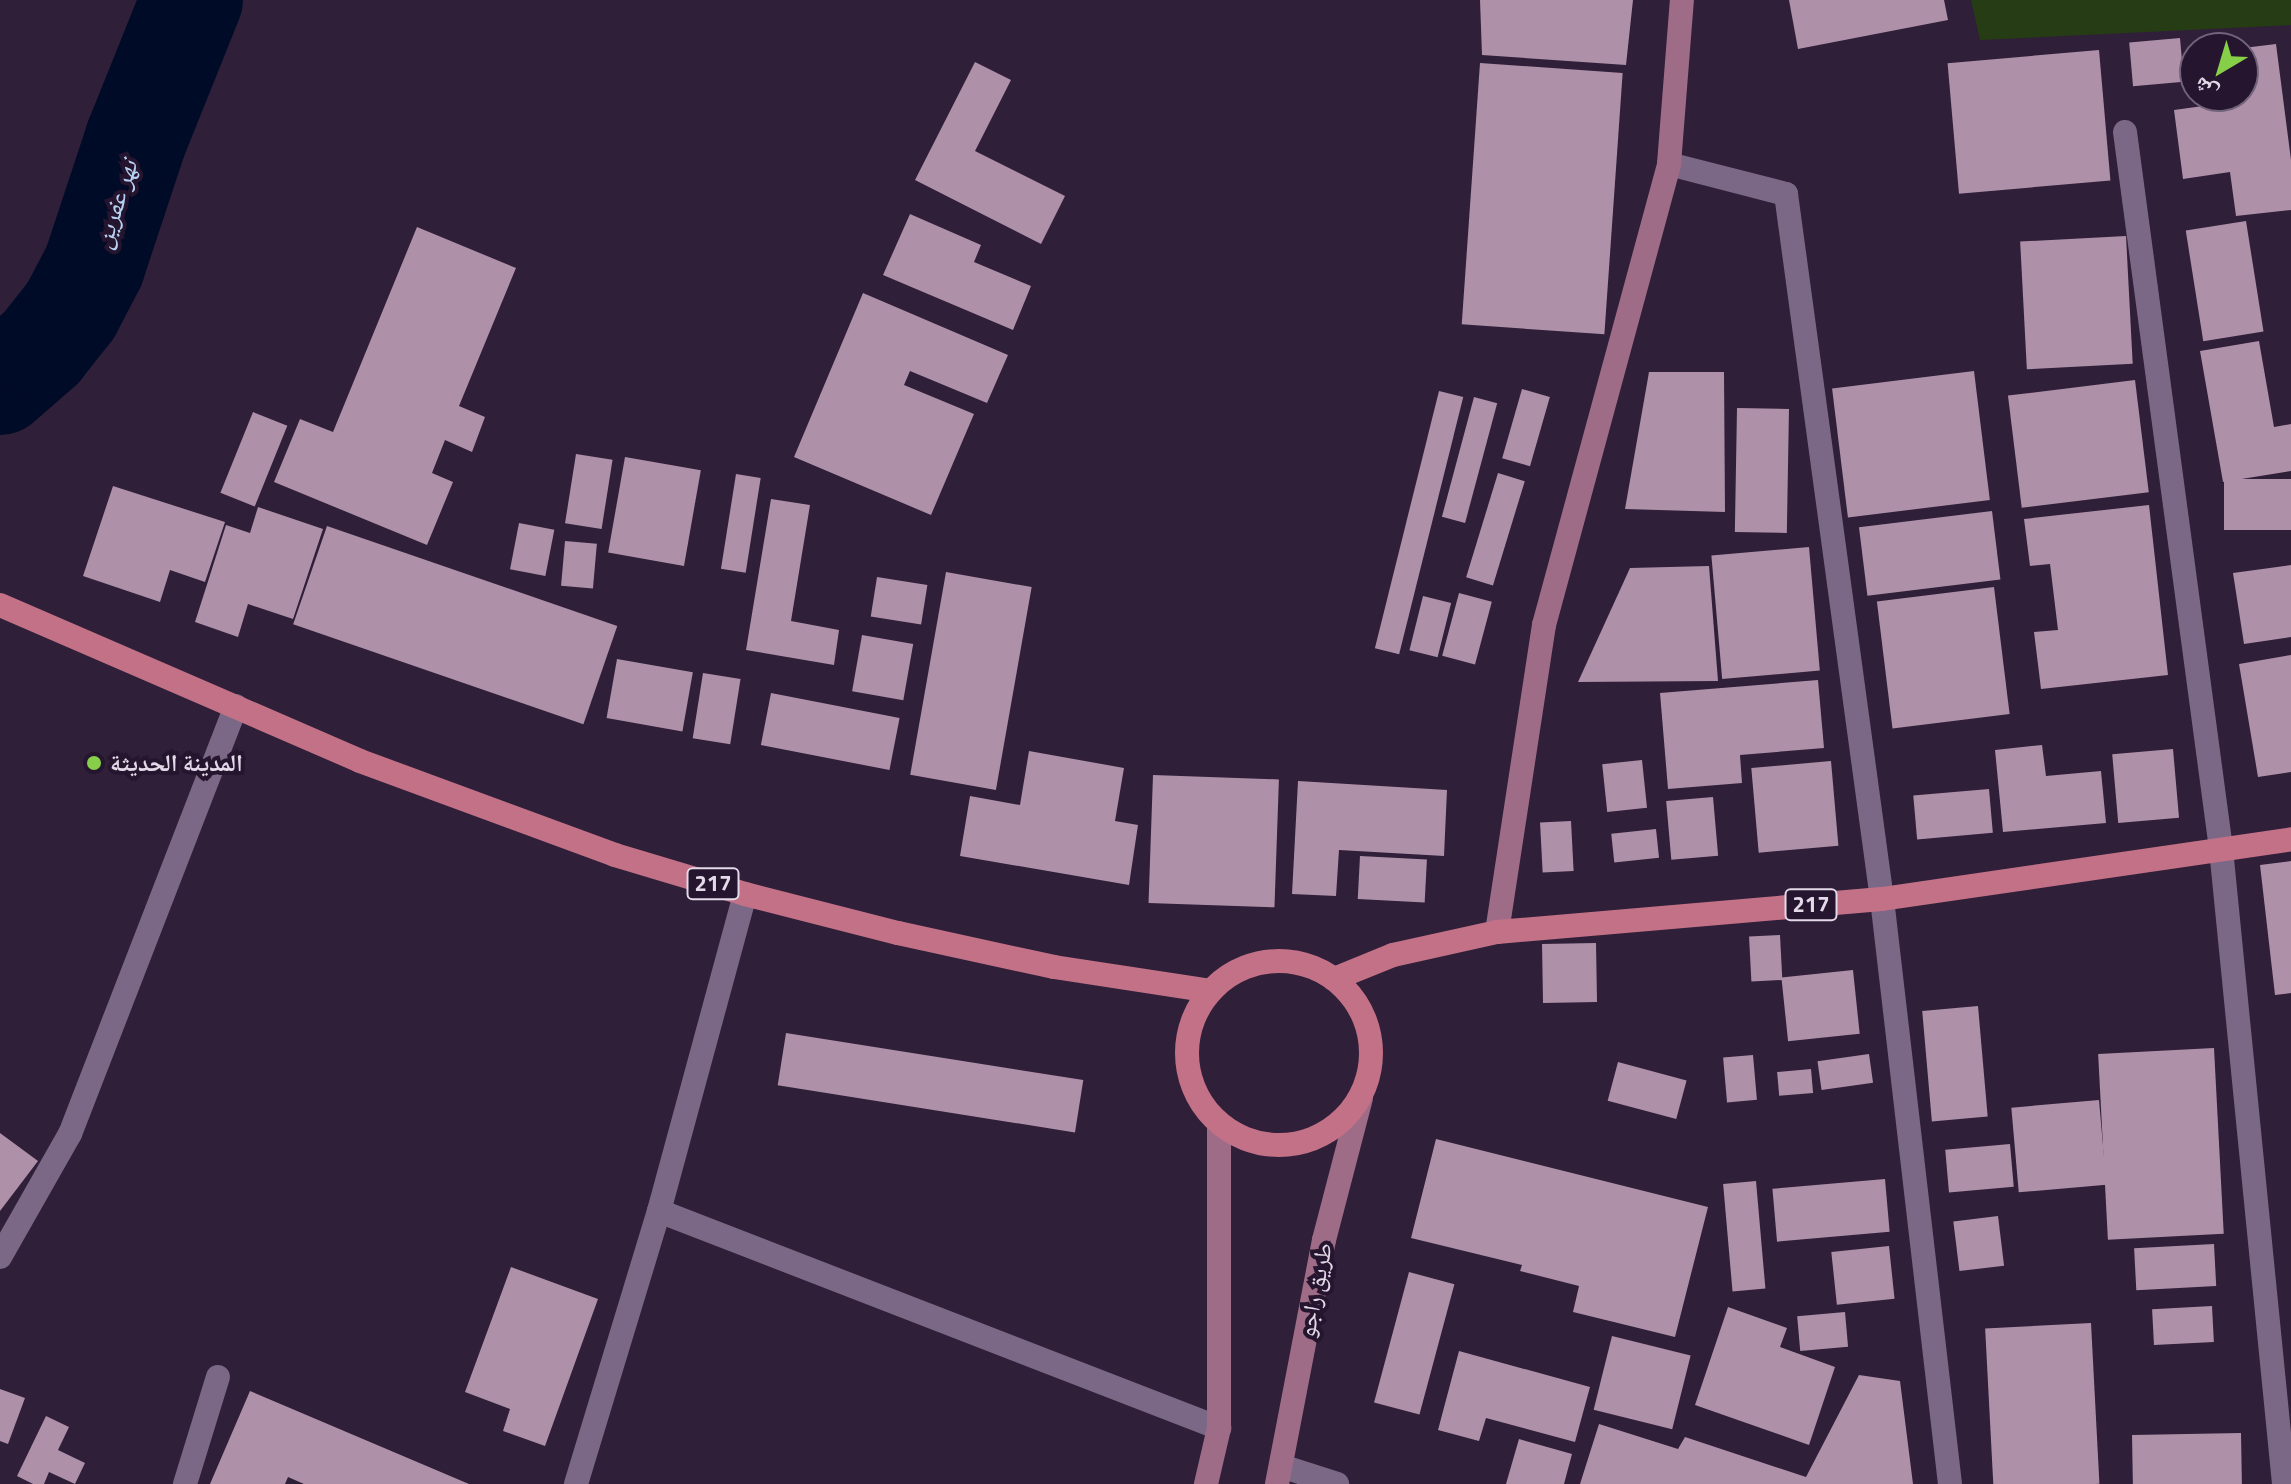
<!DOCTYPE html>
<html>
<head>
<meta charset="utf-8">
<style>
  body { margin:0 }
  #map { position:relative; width:2291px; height:1484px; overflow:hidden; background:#2f1f38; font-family:"Titillium Web","Noto Naskh Arabic",sans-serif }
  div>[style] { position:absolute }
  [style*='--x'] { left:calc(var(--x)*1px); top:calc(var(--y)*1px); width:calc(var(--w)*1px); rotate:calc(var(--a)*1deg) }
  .green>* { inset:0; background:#263c14 }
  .river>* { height:102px; margin:-51px; padding:0 51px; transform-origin:51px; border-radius:51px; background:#000b27 }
  .building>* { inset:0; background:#af90a9; transform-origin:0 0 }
  .street>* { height:24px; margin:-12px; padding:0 12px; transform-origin:12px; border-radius:12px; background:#7b6886 }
  .secondary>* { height:24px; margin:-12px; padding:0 12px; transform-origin:12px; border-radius:12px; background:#9f6c87 }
  .primary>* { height:24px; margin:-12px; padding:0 12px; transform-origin:12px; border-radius:12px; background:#c37187 }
  .primary>.ring { margin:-12px; padding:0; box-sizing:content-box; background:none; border:24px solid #c37187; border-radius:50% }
  .dots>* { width:22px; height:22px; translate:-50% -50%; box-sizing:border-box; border:4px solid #25152e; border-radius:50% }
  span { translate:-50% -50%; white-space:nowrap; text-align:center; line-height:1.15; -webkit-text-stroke:8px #25152e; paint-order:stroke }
  .shield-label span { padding:2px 6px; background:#25152e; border:2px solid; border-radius:6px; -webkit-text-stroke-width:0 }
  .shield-label { font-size:22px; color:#e3d9e9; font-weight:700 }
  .poi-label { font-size:24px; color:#e3d9e9; font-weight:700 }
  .left { translate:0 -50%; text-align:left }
  .street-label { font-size:24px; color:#e3d9e9 }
  .water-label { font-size:26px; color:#b6d2f3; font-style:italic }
  .north { position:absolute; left:2179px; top:32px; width:80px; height:80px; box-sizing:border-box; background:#25152e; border:2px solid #716379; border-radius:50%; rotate:218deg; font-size:22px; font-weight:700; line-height:32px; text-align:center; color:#e3d9e9 }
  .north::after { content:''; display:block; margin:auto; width:28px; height:36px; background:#88cf49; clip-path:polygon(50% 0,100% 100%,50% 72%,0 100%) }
</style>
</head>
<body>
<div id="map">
  <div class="green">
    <i style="clip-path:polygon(1971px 0,2291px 0,2291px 25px,1980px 40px)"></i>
  </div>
  <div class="river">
    <i style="--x:0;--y:384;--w:55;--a:-41.3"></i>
    <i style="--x:41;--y:348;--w:48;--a:-51.7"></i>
    <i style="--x:71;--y:310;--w:50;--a:-62.4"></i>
    <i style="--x:94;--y:266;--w:134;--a:-71.7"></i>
    <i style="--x:136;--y:139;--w:150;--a:-68.1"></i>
  </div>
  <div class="building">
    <i style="clip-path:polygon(1480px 0,1633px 0,1626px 65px,1482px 55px)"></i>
    <i style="clip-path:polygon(1789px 0,1944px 0,1948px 20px,1798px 49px)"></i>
    <i style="left:2180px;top:38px;width:44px;height:51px;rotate:85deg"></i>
    <i style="clip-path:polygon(2276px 44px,2291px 160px,2291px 210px,2236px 216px,2230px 172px,2183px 179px,2174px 110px,2232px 102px,2231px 96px,2243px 96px,2243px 48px)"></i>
    <i style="left:2099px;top:50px;width:131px;height:152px;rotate:85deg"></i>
    <i style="clip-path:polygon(975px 62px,1011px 80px,975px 151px,1065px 196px,1041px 244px,915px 180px)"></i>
    <i style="left:1480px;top:63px;width:143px;height:262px;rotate:4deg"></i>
    <i style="clip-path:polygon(910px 214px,981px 245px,974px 262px,1031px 286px,1013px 330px,883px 275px)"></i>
    <i style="left:2246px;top:221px;width:112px;height:61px;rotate:81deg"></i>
    <i style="clip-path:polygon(417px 227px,516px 268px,459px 406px,485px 417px,472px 452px,445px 440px,432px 473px,453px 482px,427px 545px,274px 482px,300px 419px,333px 432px)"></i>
    <i style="left:2126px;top:236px;width:128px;height:106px;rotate:87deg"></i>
    <i style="clip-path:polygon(863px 293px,1008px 355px,987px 403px,910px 371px,904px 385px,974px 414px,931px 515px,794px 457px)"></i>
    <i style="clip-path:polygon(2259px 341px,2274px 427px,2291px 424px,2291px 471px,2223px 482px,2200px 351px)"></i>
    <i style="left:1974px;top:371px;width:130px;height:143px;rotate:83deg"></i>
    <i style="clip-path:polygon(1649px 372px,1724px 372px,1725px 512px,1625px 509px)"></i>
    <i style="left:2135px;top:380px;width:113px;height:128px;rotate:83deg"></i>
    <i style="left:1522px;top:389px;width:29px;height:72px;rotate:16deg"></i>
    <i style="left:1439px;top:391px;width:25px;height:265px;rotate:14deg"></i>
    <i style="left:1474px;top:397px;width:24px;height:124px;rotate:15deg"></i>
    <i style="left:1737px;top:408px;width:52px;height:124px;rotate:1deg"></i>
    <i style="left:253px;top:412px;width:37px;height:87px;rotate:22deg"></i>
    <i style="left:576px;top:454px;width:37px;height:70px;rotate:9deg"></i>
    <i style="left:625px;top:457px;width:77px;height:97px;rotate:10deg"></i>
    <i style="left:1498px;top:473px;width:28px;height:109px;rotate:17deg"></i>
    <i style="left:736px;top:474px;width:25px;height:96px;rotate:9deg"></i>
    <i style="left:2291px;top:479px;width:51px;height:67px;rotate:90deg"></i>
    <i style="clip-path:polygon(113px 486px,225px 522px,205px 582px,170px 570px,160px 602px,83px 576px)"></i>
    <i style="clip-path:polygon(771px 499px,810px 505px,791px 621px,839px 630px,834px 665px,746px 650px)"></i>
    <i style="clip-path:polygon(2149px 505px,2168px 675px,2041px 689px,2034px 632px,2058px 630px,2050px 564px,2030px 566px,2024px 519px)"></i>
    <i style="clip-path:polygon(258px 507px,323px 529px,293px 619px,248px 604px,238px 637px,195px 622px,226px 525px,250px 533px)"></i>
    <i style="left:1992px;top:511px;width:69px;height:134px;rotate:83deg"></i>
    <i style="left:519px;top:523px;width:36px;height:47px;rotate:11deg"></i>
    <i style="left:327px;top:526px;width:307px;height:104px;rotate:19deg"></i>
    <i style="left:565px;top:541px;width:32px;height:45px;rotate:5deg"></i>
    <i style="left:1809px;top:547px;width:124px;height:98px;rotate:85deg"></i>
    <i style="clip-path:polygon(2291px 565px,2291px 637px,2244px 644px,2233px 573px)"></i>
    <i style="clip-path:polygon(1709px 566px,1718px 681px,1578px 682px,1630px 568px)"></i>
    <i style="left:946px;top:572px;width:87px;height:206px;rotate:10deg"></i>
    <i style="left:877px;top:577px;width:51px;height:40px;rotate:9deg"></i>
    <i style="left:1994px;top:587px;width:128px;height:118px;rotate:83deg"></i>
    <i style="left:1459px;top:593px;width:34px;height:65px;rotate:15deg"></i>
    <i style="left:1423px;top:596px;width:29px;height:56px;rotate:14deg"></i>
    <i style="left:862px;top:635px;width:52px;height:57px;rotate:10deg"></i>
    <i style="clip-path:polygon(2291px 655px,2291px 772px,2258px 777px,2239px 664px)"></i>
    <i style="left:617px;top:659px;width:77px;height:60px;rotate:10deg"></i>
    <i style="left:703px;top:673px;width:38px;height:66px;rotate:9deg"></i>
    <i style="clip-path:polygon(1818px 680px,1824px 748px,1740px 755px,1742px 783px,1668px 789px,1660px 693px)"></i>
    <i style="left:771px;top:693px;width:131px;height:53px;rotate:11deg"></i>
    <i style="clip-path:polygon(2042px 745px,2046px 776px,2101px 771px,2106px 823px,2003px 832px,1995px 750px)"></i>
    <i style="left:2173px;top:749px;width:69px;height:61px;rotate:85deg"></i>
    <i style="clip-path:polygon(1029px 751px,1124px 768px,1115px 821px,1138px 825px,1129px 885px,960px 856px,970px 796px,1020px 805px)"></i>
    <i style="left:1642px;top:760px;width:48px;height:40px;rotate:84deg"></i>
    <i style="left:1831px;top:761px;width:85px;height:80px;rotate:85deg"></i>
    <i style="left:1153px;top:775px;width:126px;height:128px;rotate:2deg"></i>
    <i style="clip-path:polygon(1298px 781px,1447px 790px,1444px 856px,1339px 850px,1336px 896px,1292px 894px)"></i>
    <i style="left:1989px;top:789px;width:44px;height:76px;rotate:85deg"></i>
    <i style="left:1713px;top:797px;width:59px;height:47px;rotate:85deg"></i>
    <i style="left:1571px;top:821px;width:50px;height:31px;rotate:87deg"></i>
    <i style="left:1656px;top:829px;width:29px;height:45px;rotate:84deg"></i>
    <i style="left:1360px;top:856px;width:67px;height:43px;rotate:3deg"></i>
    <i style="clip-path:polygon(2291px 861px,2291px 993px,2275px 995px,2260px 865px)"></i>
    <i style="left:1780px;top:935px;width:45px;height:31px;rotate:87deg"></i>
    <i style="left:1596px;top:943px;width:59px;height:54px;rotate:89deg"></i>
    <i style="left:1853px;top:970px;width:64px;height:72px;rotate:84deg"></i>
    <i style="left:1978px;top:1006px;width:111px;height:56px;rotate:85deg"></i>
    <i style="left:786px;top:1033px;width:301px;height:53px;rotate:9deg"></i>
    <i style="left:2214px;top:1048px;width:186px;height:116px;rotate:87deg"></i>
    <i style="left:1869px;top:1054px;width:29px;height:52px;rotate:82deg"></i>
    <i style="left:1753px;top:1055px;width:45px;height:30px;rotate:85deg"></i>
    <i style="left:1618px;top:1062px;width:71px;height:40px;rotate:15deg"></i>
    <i style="left:1811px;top:1069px;width:24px;height:34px;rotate:85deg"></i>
    <i style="left:2099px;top:1100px;width:85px;height:88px;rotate:85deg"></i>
    <i style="clip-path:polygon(0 1133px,38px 1161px,0 1211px)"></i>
    <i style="clip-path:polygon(1436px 1139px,1708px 1207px,1675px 1337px,1573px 1312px,1579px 1286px,1520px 1271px,1522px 1265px,1411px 1238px)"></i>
    <i style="left:2010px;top:1144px;width:43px;height:65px;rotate:85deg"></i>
    <i style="left:1885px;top:1179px;width:53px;height:113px;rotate:85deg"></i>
    <i style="left:1756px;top:1181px;width:108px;height:33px;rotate:85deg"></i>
    <i style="left:1998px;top:1216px;width:50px;height:45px;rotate:83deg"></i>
    <i style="left:2214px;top:1244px;width:42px;height:80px;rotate:87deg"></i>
    <i style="left:1889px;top:1246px;width:53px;height:58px;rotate:84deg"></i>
    <i style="clip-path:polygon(511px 1267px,598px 1299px,545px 1446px,503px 1431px,510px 1409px,465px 1392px)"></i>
    <i style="left:1409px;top:1272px;width:47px;height:135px;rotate:15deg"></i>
    <i style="left:2212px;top:1306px;width:36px;height:60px;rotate:87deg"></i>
    <i style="clip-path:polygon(1728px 1307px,1787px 1328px,1780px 1347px,1835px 1367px,1809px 1445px,1695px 1405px)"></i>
    <i style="left:1845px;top:1312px;width:35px;height:48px;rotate:85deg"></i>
    <i style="left:2091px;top:1323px;width:161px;height:106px;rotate:87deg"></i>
    <i style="left:1612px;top:1336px;width:81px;height:76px;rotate:14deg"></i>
    <i style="clip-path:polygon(1459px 1351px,1590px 1387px,1575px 1442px,1486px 1418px,1479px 1441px,1438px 1430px)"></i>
    <i style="clip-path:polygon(1859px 1375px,1900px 1381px,1913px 1484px,1580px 1484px,1599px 1424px,1678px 1449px,1685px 1437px,1806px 1477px)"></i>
    <i style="clip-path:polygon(0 1389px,25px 1398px,8px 1444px,0 1441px)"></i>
    <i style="clip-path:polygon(250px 1391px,469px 1484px,304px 1484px,288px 1477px,285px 1484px,210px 1484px)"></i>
    <i style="clip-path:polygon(46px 1416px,69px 1427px,58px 1450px,85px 1463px,75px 1484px,49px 1472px,44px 1484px,33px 1484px,17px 1476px)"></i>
    <i style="left:2241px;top:1433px;width:51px;height:109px;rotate:89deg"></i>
    <i style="clip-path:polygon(1519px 1439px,1572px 1454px,1564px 1484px,1506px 1484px)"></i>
  </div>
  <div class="street">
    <i style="--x:2125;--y:132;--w:723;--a:82.37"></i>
    <i style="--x:2221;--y:849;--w:638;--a:84.33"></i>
    <i style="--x:1669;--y:164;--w:121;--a:14.4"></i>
    <i style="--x:1786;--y:194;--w:712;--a:82.25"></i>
    <i style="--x:1882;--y:899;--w:589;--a:83.37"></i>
    <i style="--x:659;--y:1211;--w:601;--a:21.18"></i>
    <i style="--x:0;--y:1257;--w:142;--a:-60.4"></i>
    <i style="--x:70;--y:1134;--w:459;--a:-68.8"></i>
    <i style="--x:1281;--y:1466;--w:59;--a:17.8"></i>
    <i style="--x:185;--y:1484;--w:112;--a:-72.9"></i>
    <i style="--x:576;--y:1484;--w:285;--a:-73.1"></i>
    <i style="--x:659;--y:1211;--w:328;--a:-74.8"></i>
  </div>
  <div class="secondary">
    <i style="--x:1497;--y:932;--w:311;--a:-81.3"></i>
    <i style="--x:1544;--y:625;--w:478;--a:-74.8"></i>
    <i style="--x:1669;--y:164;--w:165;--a:-85.5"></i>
    <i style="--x:1206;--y:1484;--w:57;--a:-76.9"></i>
    <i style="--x:1219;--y:1428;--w:304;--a:-90"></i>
    <i style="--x:1277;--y:1484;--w:248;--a:-79.1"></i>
    <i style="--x:1324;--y:1240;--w:147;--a:-75.4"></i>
  </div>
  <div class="primary">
    <i style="--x:0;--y:605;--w:392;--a:23.4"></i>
    <i style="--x:360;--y:761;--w:272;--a:20.2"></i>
    <i style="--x:615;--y:855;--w:136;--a:16.7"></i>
    <i style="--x:745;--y:894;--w:158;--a:14.3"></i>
    <i style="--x:898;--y:933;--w:160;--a:12.3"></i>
    <i style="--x:1054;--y:967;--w:158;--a:8.7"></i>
    <i class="ring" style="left:1187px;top:961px;width:160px;height:160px"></i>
    <i style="--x:1334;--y:979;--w:64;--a:-22.1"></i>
    <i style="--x:1393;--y:955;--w:107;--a:-12.5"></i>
    <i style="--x:1497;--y:932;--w:386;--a:-4.9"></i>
    <i style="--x:1882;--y:899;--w:413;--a:-8.3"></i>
  </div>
  <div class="dots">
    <i style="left:94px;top:763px;background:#88cf49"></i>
  </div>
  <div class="shield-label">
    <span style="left:713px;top:884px">217</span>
    <span style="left:1811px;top:905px">217</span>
  </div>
  <div class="poi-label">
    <span class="left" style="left:110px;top:763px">المدينة الحديثة</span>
  </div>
  <div class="street-label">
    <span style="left:1315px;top:1290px;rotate:-79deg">طريق راجو</span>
  </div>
  <div class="water-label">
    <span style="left:115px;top:204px;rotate:-72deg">نهر عفرين</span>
  </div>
  <div class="north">ش</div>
</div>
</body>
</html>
